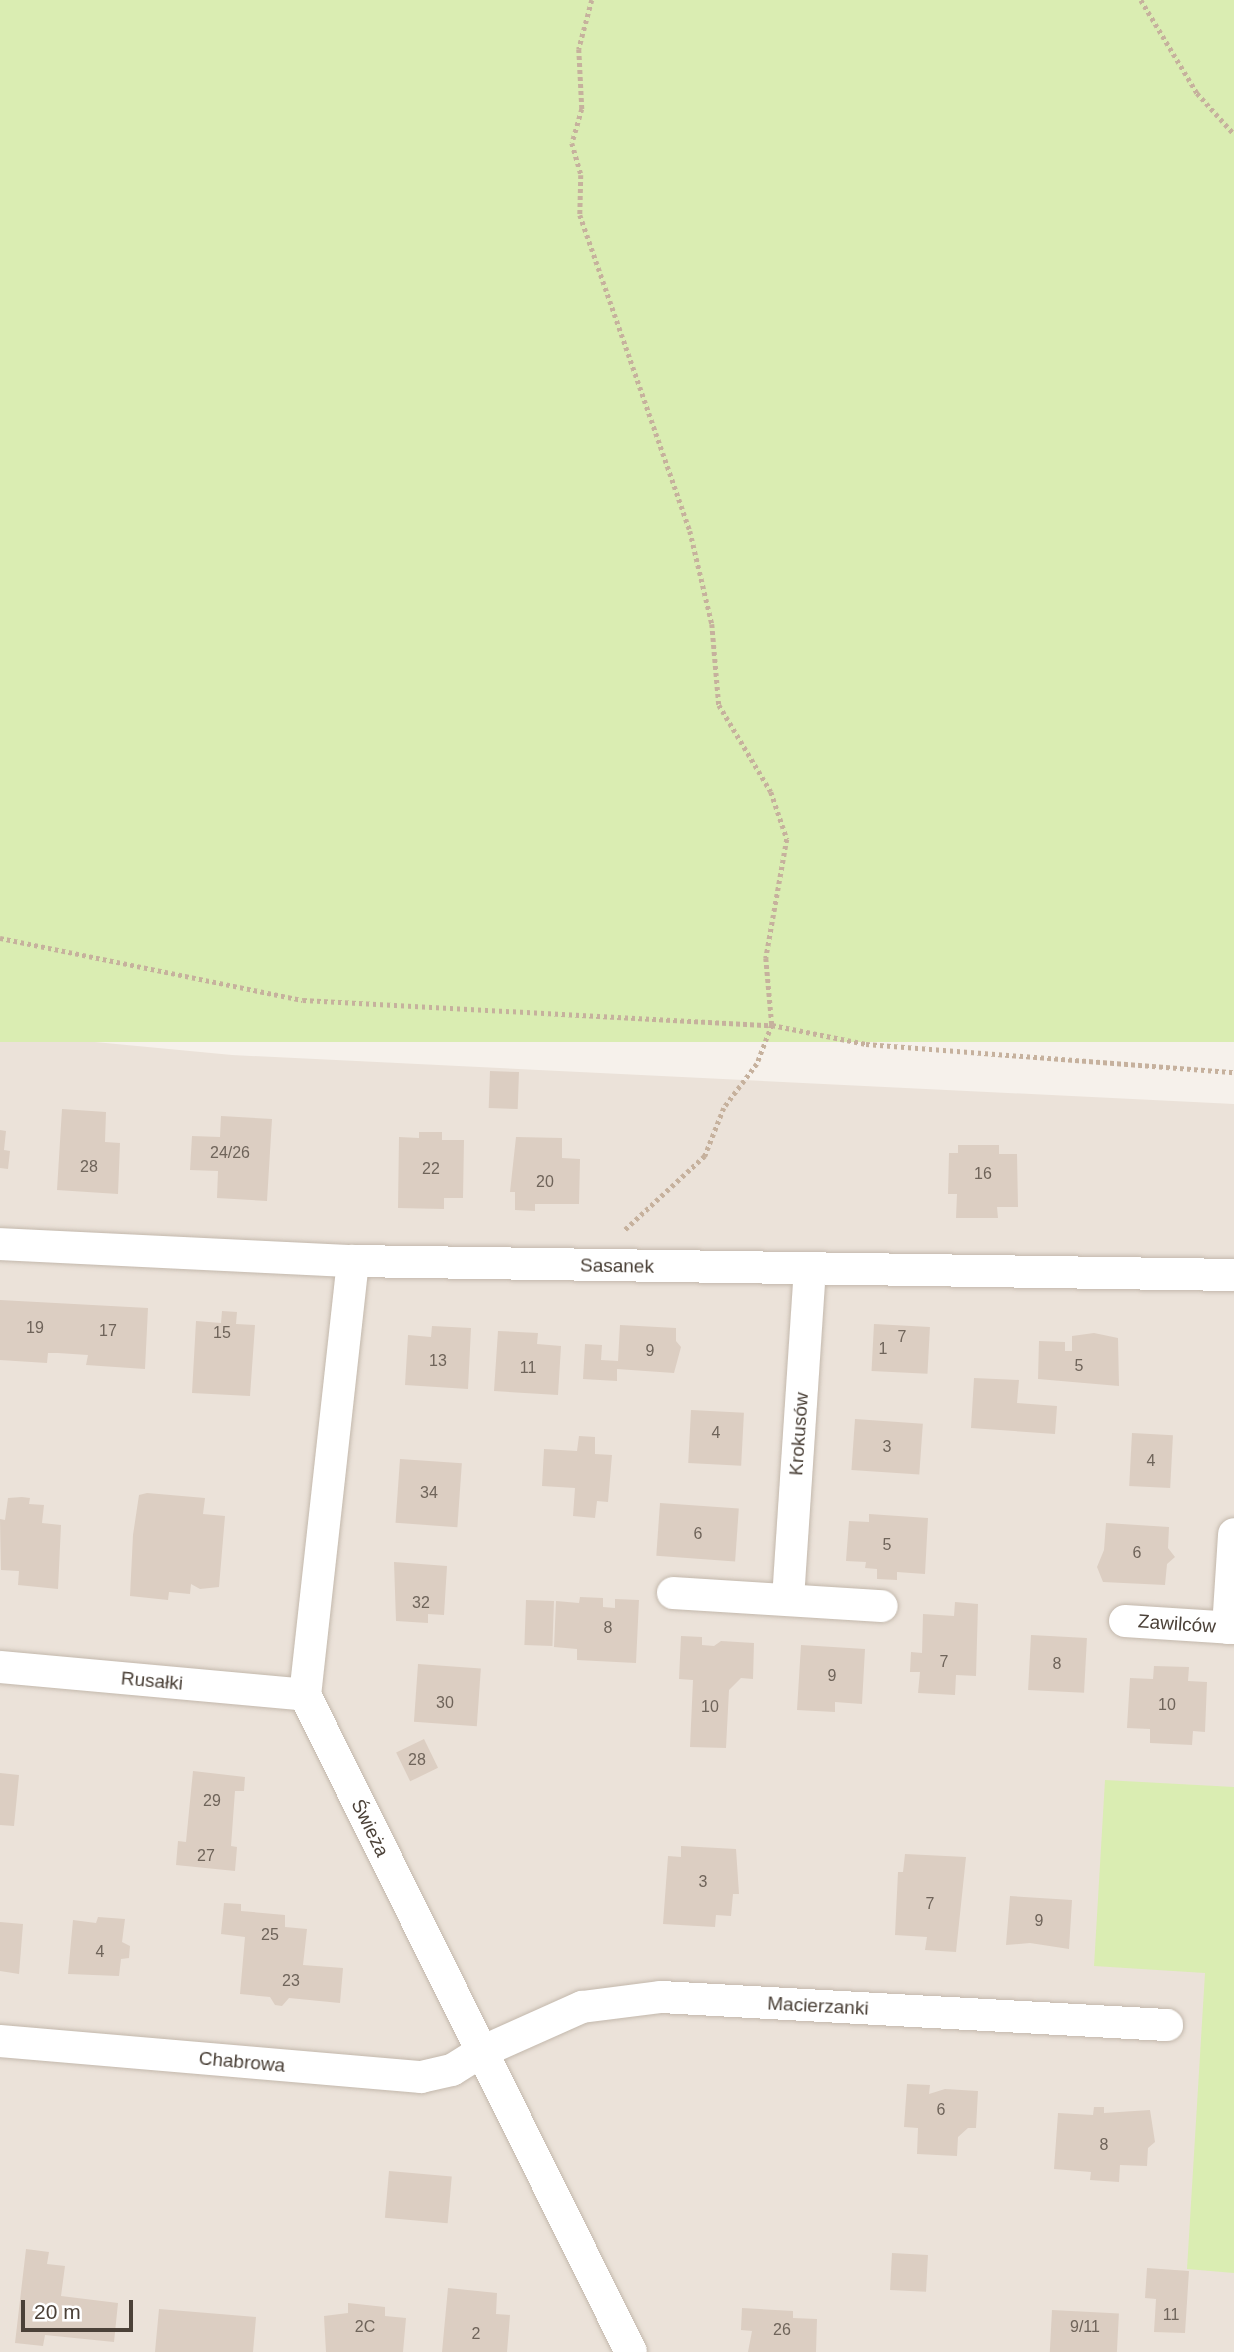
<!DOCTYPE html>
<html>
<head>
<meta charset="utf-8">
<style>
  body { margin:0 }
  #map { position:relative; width:1234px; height:2352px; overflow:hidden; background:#f6f1eb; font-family:Helvetica,sans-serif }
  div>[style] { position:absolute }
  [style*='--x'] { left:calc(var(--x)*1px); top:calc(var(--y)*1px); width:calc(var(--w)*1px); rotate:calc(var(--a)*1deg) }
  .residential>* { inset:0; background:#ebe2d9 }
  .green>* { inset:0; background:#daedb2; transform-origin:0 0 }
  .building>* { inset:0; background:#dccec2; transform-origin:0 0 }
  .path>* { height:4.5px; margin-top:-2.25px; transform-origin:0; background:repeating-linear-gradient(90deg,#c6b19d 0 3.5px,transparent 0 7px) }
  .roads { filter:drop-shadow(0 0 2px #c3b8ac) drop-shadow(0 0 2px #c3b8ac) }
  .street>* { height:32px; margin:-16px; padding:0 16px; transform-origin:16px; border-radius:16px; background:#fff }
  span { translate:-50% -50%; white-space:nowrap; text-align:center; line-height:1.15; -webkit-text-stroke:5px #fff; paint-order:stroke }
  .number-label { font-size:16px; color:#6f645a }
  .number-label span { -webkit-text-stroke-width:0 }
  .street-label { font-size:19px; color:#4b4138 }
  .scale { position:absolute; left:21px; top:2300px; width:112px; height:32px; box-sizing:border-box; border:4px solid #4b4138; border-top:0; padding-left:9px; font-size:21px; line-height:24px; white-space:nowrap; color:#4b4138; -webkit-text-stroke:5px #fff; paint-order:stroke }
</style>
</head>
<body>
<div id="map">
  <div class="residential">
    <i style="clip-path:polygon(0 1033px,232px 1055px,1234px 1104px,1234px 2352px,0 2352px)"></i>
  </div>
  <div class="green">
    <i style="left:0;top:0;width:1234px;height:1042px"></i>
    <i style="clip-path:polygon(1105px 1780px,1234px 1787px,1234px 2273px,1187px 2269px,1205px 1973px,1094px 1966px)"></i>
  </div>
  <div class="building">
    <i style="left:490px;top:1071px;width:29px;height:37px;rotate:2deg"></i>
    <i style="clip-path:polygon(62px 1109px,106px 1112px,105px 1142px,120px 1143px,118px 1194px,57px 1190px)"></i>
    <i style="clip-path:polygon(221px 1116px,272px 1119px,267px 1201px,217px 1198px,218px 1171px,190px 1170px,192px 1136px,220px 1137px)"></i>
    <i style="clip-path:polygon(0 1130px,6px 1131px,4px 1150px,10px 1151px,8px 1169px,0 1168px)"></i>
    <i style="clip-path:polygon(419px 1132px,442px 1132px,442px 1140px,464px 1140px,463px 1198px,444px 1198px,444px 1209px,398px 1208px,399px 1137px,419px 1138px)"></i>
    <i style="clip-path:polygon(516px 1137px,562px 1138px,562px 1158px,580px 1159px,579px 1204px,535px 1204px,535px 1211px,515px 1210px,515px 1192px,510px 1192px)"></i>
    <i style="clip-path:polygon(958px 1145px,999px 1145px,999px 1154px,1017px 1154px,1018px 1207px,997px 1207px,998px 1218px,956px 1218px,957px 1194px,948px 1194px,949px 1153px,958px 1153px)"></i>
    <i style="clip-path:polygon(0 1300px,148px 1308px,145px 1369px,86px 1365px,88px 1355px,58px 1353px,48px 1353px,47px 1363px,0 1360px)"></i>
    <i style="clip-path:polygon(222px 1311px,237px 1312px,236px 1324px,255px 1325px,250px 1396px,192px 1393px,196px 1321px,221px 1323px)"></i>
    <i style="left:874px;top:1324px;width:56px;height:47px;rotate:3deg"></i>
    <i style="clip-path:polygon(620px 1325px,676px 1328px,676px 1341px,681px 1347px,674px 1373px,617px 1369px,617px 1381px,583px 1379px,585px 1344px,602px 1345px,601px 1360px,618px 1361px)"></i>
    <i style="clip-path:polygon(432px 1326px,471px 1328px,468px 1389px,405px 1385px,408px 1335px,431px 1337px)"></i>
    <i style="clip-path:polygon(498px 1331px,538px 1333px,537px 1344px,561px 1346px,558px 1395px,494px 1391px)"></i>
    <i style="clip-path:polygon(1094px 1333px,1118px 1338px,1119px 1386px,1038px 1379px,1039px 1341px,1065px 1342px,1065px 1351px,1072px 1351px,1072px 1336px)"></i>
    <i style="clip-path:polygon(974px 1378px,1019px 1380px,1017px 1403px,1057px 1406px,1055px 1434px,971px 1428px)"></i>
    <i style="left:691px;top:1410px;width:53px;height:53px;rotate:3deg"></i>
    <i style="left:855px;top:1419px;width:68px;height:51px;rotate:4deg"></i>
    <i style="left:1132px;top:1433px;width:41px;height:53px;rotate:3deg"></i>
    <i style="clip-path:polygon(579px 1436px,595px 1437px,595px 1454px,612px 1455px,608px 1502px,597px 1501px,595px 1518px,573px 1516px,575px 1488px,542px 1486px,544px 1449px,577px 1451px)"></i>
    <i style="left:400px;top:1459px;width:62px;height:64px;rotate:4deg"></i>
    <i style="clip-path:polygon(147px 1493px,205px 1498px,203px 1514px,225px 1516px,219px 1587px,200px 1589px,191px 1584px,190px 1594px,169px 1592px,168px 1600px,130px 1596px,133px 1535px,139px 1495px)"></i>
    <i style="clip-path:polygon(22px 1497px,30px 1498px,29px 1504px,44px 1505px,42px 1523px,61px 1525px,58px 1589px,18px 1585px,19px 1571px,1px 1570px,0 1519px,5px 1520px,8px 1498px)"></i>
    <i style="left:660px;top:1503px;width:79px;height:53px;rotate:4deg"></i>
    <i style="clip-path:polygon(869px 1514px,928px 1518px,925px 1574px,897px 1572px,897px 1580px,877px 1579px,877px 1569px,865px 1568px,866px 1562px,846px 1561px,849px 1521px,869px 1522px)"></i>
    <i style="clip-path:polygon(1106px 1523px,1169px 1527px,1168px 1548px,1175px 1557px,1167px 1564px,1165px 1585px,1103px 1582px,1097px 1567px,1104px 1550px)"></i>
    <i style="clip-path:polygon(394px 1562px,447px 1566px,444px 1615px,428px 1614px,428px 1623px,396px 1621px)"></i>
    <i style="clip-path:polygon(580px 1597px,603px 1598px,603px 1607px,615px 1608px,615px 1599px,639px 1600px,636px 1663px,577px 1660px,577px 1649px,554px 1647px,556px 1601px,579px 1603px)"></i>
    <i style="left:526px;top:1600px;width:28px;height:45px;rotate:2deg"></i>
    <i style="clip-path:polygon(955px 1602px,978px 1604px,976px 1676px,956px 1675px,955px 1695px,918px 1693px,920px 1672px,910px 1672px,911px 1652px,922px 1653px,923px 1614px,954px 1616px)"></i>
    <i style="left:1031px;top:1635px;width:56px;height:55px;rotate:3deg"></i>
    <i style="clip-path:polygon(681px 1636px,702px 1637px,702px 1645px,714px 1646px,721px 1641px,754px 1643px,753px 1679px,741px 1678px,729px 1690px,726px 1748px,690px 1747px,693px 1680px,679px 1679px)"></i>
    <i style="clip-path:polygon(801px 1645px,865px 1649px,862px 1704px,835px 1702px,835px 1712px,797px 1710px)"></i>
    <i style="left:418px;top:1664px;width:63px;height:58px;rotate:4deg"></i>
    <i style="clip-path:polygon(1154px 1666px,1189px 1667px,1188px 1681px,1207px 1682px,1205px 1732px,1193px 1731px,1192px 1745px,1150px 1743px,1150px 1729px,1127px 1728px,1130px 1678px,1153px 1679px)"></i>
    <i style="left:424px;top:1739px;width:32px;height:31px;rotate:64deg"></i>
    <i style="clip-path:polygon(193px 1771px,245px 1777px,244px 1791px,235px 1791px,231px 1846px,237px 1847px,235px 1871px,176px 1865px,178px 1841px,186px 1842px)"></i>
    <i style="clip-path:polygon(0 1773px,19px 1775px,14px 1826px,0 1825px)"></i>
    <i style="clip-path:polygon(681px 1846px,736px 1849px,739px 1894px,733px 1894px,731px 1916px,716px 1915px,715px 1927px,663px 1924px,668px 1856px,681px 1857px)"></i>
    <i style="clip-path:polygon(905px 1854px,966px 1857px,956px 1952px,925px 1950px,927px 1937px,895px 1935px,898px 1872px,903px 1872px)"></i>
    <i style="clip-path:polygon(1010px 1896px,1072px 1900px,1069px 1949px,1030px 1943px,1006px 1945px)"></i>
    <i style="clip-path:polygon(224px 1903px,241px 1904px,241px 1911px,285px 1915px,285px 1927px,307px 1929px,303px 1965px,343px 1968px,340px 2003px,289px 1998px,282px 2006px,275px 2005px,270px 1997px,240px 1994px,245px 1937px,221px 1934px)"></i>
    <i style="clip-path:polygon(98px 1917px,125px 1919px,122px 1942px,130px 1946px,129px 1958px,121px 1959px,119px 1976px,68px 1974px,73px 1920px,96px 1923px)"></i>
    <i style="clip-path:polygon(0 1922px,23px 1924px,19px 1974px,0 1971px)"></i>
    <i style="clip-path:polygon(907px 2084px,930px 2085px,929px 2094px,945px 2089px,978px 2091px,976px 2128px,968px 2128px,958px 2137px,957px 2156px,917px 2154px,918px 2128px,904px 2127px)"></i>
    <i style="clip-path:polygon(1094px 2107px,1104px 2107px,1104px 2113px,1150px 2110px,1155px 2142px,1148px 2148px,1147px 2166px,1120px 2165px,1119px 2182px,1090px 2180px,1091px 2172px,1054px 2169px,1058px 2113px,1093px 2115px)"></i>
    <i style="left:389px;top:2171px;width:63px;height:47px;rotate:5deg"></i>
    <i style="clip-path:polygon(26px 2249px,49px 2252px,47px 2264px,65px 2266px,61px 2296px,118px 2303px,114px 2342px,45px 2335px,43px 2346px,15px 2343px)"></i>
    <i style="left:892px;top:2253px;width:36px;height:37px;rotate:3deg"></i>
    <i style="clip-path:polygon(1147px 2268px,1189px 2271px,1185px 2333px,1154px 2332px,1156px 2299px,1145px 2298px)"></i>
    <i style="clip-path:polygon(448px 2288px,497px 2293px,496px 2314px,510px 2315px,507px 2352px,442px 2352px)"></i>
    <i style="clip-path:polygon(348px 2303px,385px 2307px,385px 2316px,406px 2318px,403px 2352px,326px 2352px,324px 2316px,348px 2313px)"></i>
    <i style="clip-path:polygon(742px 2308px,793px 2311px,793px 2318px,817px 2319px,816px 2352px,748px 2352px,752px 2331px,741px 2330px)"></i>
    <i style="clip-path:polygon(159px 2309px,256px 2317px,253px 2352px,155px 2352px)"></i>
    <i style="left:1052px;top:2310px;width:67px;height:42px;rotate:3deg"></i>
  </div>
  <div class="path">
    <i style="--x:592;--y:0;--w:51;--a:104.9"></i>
    <i style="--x:579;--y:49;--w:60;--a:87.1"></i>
    <i style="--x:582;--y:109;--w:35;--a:106"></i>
    <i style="--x:572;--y:143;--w:33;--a:74"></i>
    <i style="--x:581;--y:175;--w:40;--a:91.4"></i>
    <i style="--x:580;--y:215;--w:335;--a:70.8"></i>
    <i style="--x:690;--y:531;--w:96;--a:76.7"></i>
    <i style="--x:712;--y:624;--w:81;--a:85.1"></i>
    <i style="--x:719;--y:705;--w:101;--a:59.1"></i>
    <i style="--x:771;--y:792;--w:50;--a:71.2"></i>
    <i style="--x:787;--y:839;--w:121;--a:100"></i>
    <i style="--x:766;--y:958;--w:67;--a:84.9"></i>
    <i style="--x:772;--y:1025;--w:42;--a:111"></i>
    <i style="--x:757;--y:1064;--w:55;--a:126.9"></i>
    <i style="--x:724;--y:1108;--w:52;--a:111.6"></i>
    <i style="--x:705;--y:1156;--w:109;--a:137.2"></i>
    <i style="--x:1141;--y:0;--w:109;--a:58.9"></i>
    <i style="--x:1197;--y:93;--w:55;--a:47.9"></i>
    <i style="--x:0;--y:938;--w:309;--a:11.6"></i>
    <i style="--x:303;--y:1000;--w:470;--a:3.1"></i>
    <i style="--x:772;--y:1025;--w:96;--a:11.4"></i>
    <i style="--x:866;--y:1044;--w:369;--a:4.4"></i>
  </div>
  <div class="roads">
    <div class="street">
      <i style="--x:0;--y:1244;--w:353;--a:2.8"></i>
      <i style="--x:353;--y:1261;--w:881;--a:0.91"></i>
      <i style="--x:353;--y:1261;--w:437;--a:96.3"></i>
      <i style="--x:305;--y:1695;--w:733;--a:63.61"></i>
      <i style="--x:673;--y:1593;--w:209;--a:3.6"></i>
      <i style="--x:788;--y:1599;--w:330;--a:-86.2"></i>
      <i style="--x:1125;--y:1621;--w:109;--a:3.7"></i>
      <i style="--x:1228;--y:1628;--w:94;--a:-86.3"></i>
      <i style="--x:0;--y:1667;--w:306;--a:5.2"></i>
      <i style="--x:0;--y:2041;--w:423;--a:4.9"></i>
      <i style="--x:421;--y:2077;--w:32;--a:-13"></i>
      <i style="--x:452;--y:2070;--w:32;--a:-32"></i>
      <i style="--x:479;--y:2053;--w:113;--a:-24.1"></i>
      <i style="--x:582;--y:2007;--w:80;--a:-7.2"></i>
      <i style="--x:661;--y:1997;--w:507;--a:3.17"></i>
    </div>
  </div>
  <div class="number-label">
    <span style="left:230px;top:1153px">24/26</span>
    <span style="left:89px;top:1167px">28</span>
    <span style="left:431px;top:1169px">22</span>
    <span style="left:983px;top:1174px">16</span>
    <span style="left:545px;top:1182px">20</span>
    <span style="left:35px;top:1328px">19</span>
    <span style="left:108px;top:1331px">17</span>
    <span style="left:222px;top:1333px">15</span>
    <span style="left:902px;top:1337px">7</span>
    <span style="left:883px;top:1349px">1</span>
    <span style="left:650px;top:1351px">9</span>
    <span style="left:438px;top:1361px">13</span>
    <span style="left:1079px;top:1366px">5</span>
    <span style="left:528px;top:1368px">11</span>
    <span style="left:716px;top:1433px">4</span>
    <span style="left:887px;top:1447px">3</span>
    <span style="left:1151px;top:1461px">4</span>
    <span style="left:429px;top:1493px">34</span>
    <span style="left:698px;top:1534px">6</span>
    <span style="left:887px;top:1545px">5</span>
    <span style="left:1137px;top:1553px">6</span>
    <span style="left:421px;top:1603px">32</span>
    <span style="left:608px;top:1628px">8</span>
    <span style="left:944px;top:1662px">7</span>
    <span style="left:1057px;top:1664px">8</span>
    <span style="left:832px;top:1676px">9</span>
    <span style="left:445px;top:1703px">30</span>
    <span style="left:1167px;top:1705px">10</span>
    <span style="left:710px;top:1707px">10</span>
    <span style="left:417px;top:1760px">28</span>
    <span style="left:212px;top:1801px">29</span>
    <span style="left:206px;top:1856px">27</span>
    <span style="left:703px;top:1882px">3</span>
    <span style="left:930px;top:1904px">7</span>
    <span style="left:1039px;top:1921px">9</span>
    <span style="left:270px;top:1935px">25</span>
    <span style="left:100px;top:1952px">4</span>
    <span style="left:291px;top:1981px">23</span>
    <span style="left:941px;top:2110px">6</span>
    <span style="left:1104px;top:2145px">8</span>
    <span style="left:1171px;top:2315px">11</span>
    <span style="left:365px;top:2327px">2C</span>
    <span style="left:1085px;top:2327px">9/11</span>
    <span style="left:782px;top:2330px">26</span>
    <span style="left:476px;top:2334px">2</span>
  </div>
  <div class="street-label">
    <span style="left:617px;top:1266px;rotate:1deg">Sasanek</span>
    <span style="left:799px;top:1434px;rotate:-86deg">Krokusów</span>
    <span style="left:1177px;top:1624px;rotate:4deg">Zawilców</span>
    <span style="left:152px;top:1681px;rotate:5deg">Rusałki</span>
    <span style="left:370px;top:1828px;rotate:64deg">Świeża</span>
    <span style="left:818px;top:2006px;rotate:3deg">Macierzanki</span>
    <span style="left:242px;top:2062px;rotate:5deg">Chabrowa</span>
  </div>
  <div class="scale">20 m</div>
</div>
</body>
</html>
